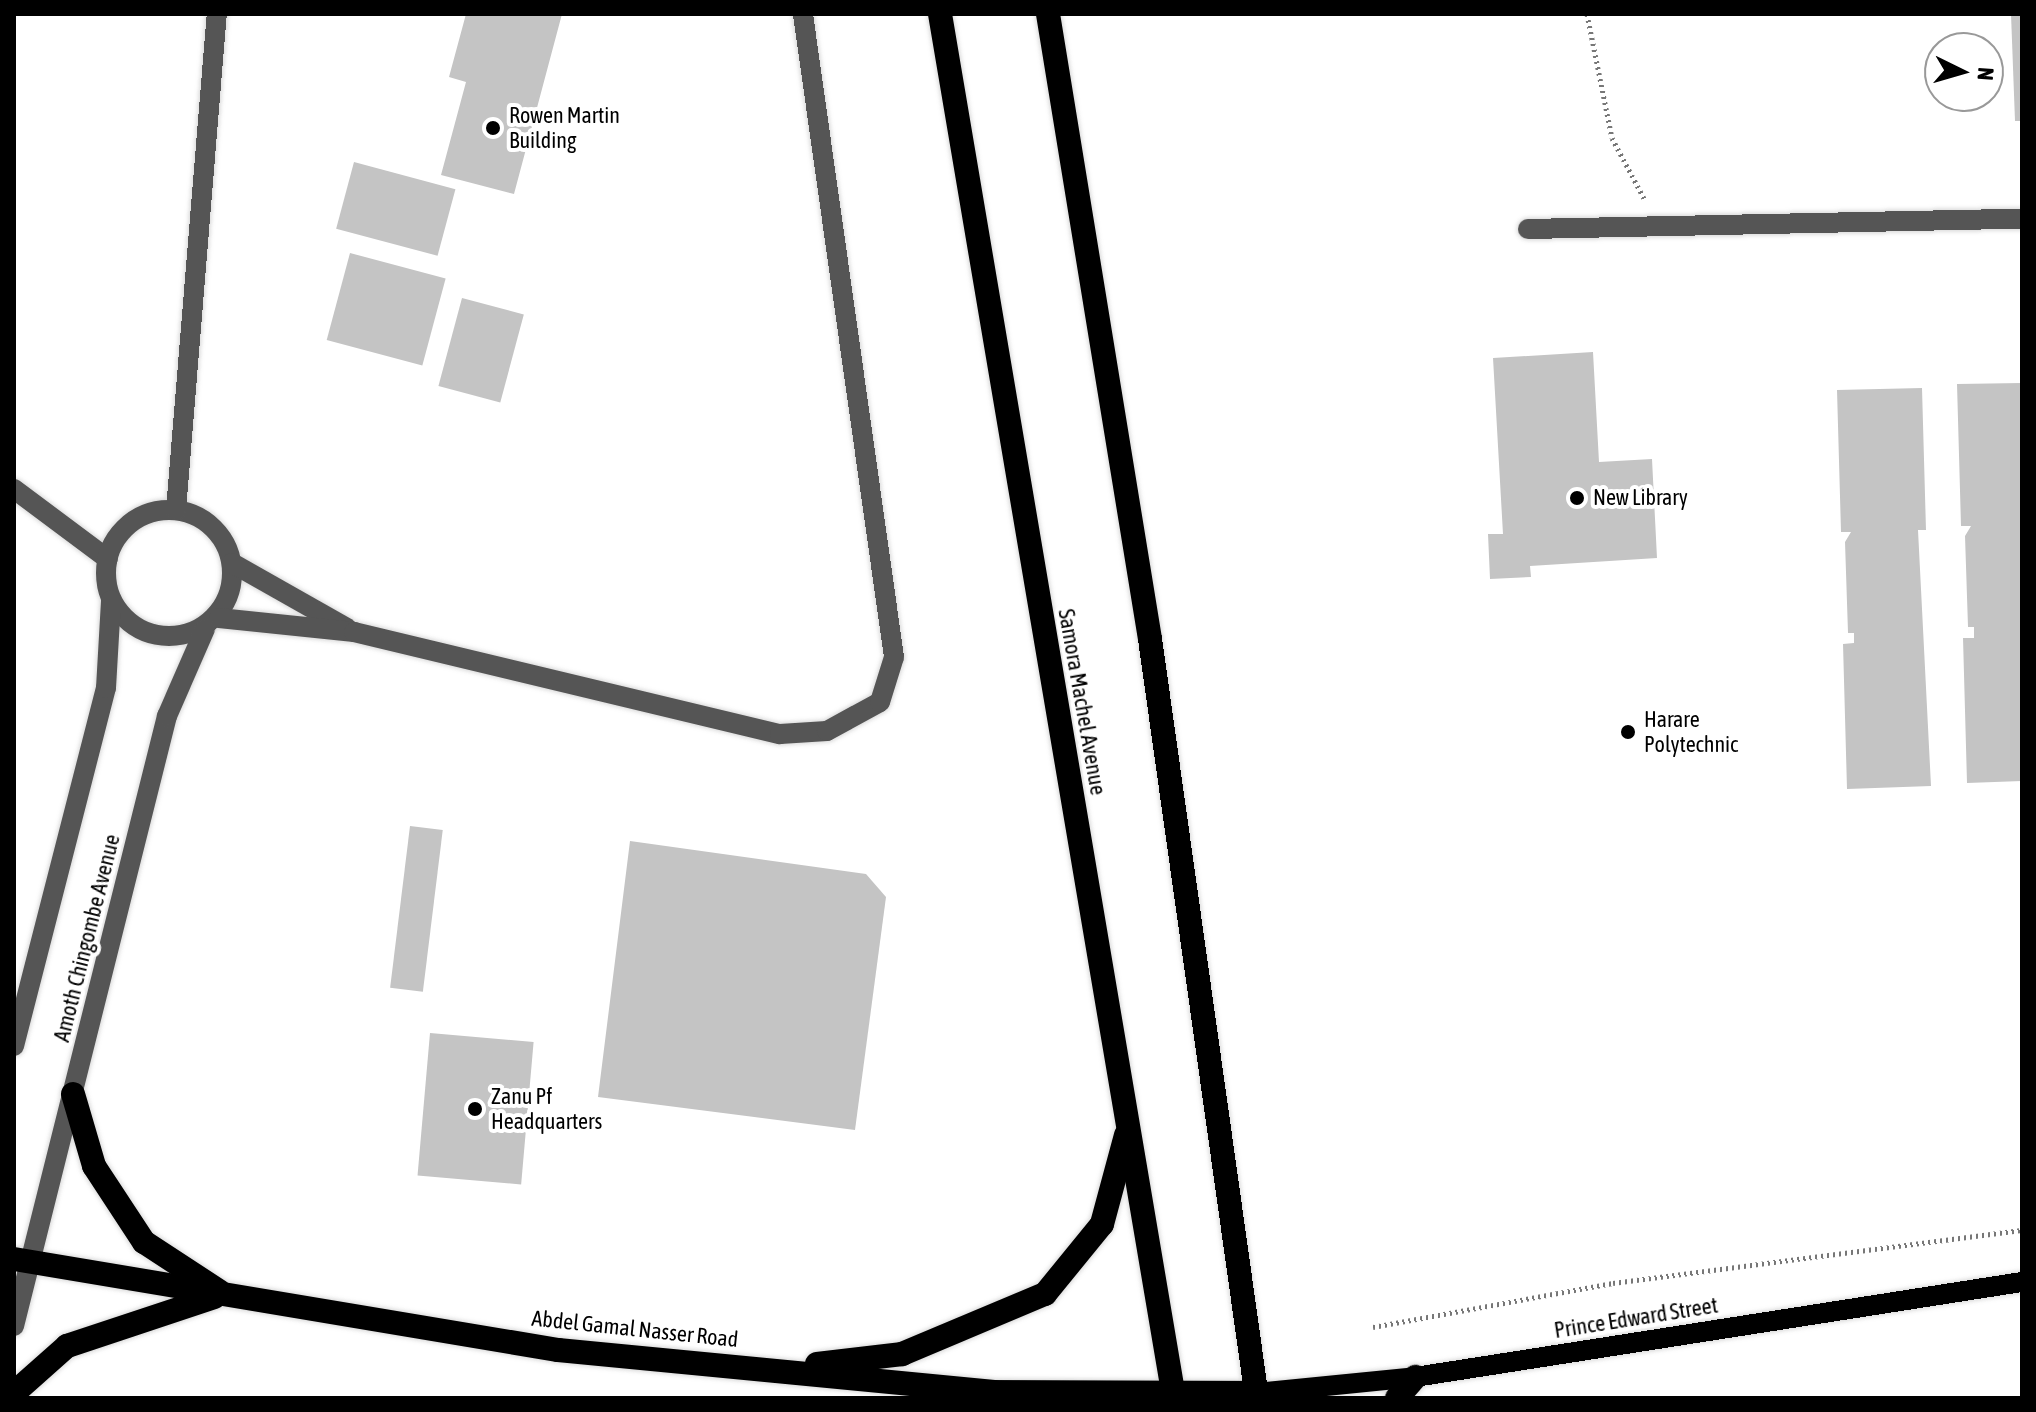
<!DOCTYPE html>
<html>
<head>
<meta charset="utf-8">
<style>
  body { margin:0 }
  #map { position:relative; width:2036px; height:1412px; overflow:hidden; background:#fff; font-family:"Asap Condensed",sans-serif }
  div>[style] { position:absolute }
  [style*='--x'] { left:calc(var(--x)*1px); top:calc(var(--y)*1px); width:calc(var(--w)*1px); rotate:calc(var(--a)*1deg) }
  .building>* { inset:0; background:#c4c4c4; transform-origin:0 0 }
  .path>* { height:5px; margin-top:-2.5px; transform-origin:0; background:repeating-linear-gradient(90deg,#777 0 2px,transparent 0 6px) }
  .roads { filter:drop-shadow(0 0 2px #dbdbdb) drop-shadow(0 0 2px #dbdbdb) }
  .minor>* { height:20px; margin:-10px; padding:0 10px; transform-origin:10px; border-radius:10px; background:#555 }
  .minor>.ring { margin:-10px; padding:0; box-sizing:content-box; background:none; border:20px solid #555; border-radius:50% }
  .major>* { height:20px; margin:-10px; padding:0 10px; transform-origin:10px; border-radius:10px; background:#000 }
  .highway>* { height:24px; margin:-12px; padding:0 12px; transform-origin:12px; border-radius:12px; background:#000 }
  .dots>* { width:22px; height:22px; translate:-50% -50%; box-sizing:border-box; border:4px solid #fff; border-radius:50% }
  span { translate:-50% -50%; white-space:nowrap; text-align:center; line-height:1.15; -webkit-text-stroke:8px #fff; paint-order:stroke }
  .poi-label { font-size:22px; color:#000 }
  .left { translate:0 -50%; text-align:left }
  .street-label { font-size:22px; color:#000 }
  .frame { position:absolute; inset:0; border:16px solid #000; pointer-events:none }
  .north { position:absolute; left:1924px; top:32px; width:80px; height:80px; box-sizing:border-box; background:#fff; border:2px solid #999; border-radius:50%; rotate:95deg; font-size:22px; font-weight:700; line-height:32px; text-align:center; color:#000 }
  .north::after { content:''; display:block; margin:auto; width:28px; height:36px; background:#000; clip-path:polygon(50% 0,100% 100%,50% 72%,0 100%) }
</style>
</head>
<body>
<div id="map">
  <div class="building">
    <i style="clip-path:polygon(466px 14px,562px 14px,514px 194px,441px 175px,466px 82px,449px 77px)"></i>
    <i style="clip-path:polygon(2011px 14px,2022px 14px,2022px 121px,2015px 121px)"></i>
    <i style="left:354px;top:162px;width:105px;height:69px;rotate:15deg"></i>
    <i style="left:350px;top:253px;width:99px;height:90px;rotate:15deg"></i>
    <i style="left:462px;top:298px;width:64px;height:91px;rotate:15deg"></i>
    <i style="clip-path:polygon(1593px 352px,1599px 462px,1652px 459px,1657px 558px,1530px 566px,1531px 577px,1490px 579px,1488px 534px,1503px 534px,1493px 358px)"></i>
    <i style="clip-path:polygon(2022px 383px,2022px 781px,1967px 783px,1963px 638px,1974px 638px,1974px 627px,1968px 627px,1965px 536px,1971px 526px,1961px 526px,1957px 384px)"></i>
    <i style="clip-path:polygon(1922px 388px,1926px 530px,1918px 530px,1931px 786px,1847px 789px,1843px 644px,1854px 643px,1854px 633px,1848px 633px,1845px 542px,1851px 532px,1841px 532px,1837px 390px)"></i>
    <i style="left:410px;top:826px;width:33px;height:163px;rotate:7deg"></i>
    <i style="clip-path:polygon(630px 841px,866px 874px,886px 897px,855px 1130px,598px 1097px)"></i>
    <i style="left:430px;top:1033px;width:104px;height:143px;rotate:5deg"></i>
  </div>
  <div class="path">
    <i style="--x:1587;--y:14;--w:126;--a:78.6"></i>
    <i style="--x:1612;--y:138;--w:70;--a:62"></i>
    <i style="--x:1373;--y:1327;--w:244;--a:-10.4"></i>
    <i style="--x:1613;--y:1283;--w:412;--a:-7.4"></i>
  </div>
  <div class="roads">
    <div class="minor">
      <i style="--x:1528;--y:229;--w:494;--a:-1.2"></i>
      <i style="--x:14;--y:489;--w:117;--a:36.7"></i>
      <i class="ring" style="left:106px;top:510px;width:106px;height:106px"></i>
      <i style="--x:176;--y:510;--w:498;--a:-85.3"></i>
      <i style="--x:232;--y:563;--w:132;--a:29.5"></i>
      <i style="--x:219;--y:618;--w:136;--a:5.9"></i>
      <i style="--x:354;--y:632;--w:438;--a:13.5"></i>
      <i style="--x:780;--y:734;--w:47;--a:-3.7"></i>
      <i style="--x:827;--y:731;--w:60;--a:-28.7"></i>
      <i style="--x:880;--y:702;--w:47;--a:-72.7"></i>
      <i style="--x:894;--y:657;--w:649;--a:-98.06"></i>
      <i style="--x:14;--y:1046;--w:370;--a:-75.6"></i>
      <i style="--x:106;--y:688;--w:88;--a:-86.7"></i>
      <i style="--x:14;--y:1326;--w:629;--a:-75.92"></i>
      <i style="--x:167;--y:716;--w:95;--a:-66.4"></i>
    </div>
    <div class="major">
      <i style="--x:1256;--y:1393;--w:160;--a:-5.7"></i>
      <i style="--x:1415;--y:1377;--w:614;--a:-8.9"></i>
    </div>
    <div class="highway">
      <i style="--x:940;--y:14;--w:1404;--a:80.4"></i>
      <i style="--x:1048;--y:14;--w:633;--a:80.73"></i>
      <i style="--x:1150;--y:639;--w:767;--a:81.98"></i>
      <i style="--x:73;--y:1094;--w:75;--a:73.7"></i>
      <i style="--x:94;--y:1166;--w:91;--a:56.7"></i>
      <i style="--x:144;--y:1242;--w:90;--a:33.2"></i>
      <i style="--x:14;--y:1259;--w:552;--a:9.5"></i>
      <i style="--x:558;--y:1350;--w:438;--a:5.5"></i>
      <i style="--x:994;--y:1392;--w:262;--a:0.2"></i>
      <i style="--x:817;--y:1364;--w:86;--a:-6.7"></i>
      <i style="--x:902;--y:1354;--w:155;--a:-22.8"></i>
      <i style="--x:1045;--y:1294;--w:90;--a:-50.8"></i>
      <i style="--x:1102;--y:1224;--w:92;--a:-74.9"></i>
      <i style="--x:14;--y:1393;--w:71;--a:-41.6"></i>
      <i style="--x:67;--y:1346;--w:155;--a:-18.4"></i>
      <i style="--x:1397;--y:1398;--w:28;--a:-49"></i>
    </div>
  </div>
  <div class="dots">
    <i style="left:493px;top:128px;background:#000"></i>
    <i style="left:1577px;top:498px;background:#000"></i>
    <i style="left:1628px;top:732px;background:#000"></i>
    <i style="left:475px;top:1109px;background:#000"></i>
  </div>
  <div class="poi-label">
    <span class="left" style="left:509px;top:128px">Rowen Martin<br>Building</span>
    <span class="left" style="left:1593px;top:498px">New Library</span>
    <span class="left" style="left:1644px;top:732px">Harare<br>Polytechnic</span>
    <span class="left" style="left:491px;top:1109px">Zanu Pf<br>Headquarters</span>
  </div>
  <div class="street-label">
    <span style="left:1082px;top:702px;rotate:80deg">Samora Machel Avenue</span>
    <span style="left:87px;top:938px;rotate:-76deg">Amoth Chingombe Avenue</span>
    <span style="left:1636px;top:1318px;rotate:-9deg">Prince Edward Street</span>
    <span style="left:635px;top:1329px;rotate:6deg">Abdel Gamal Nasser Road</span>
  </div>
  <div class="frame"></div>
  <div class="north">N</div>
</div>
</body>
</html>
